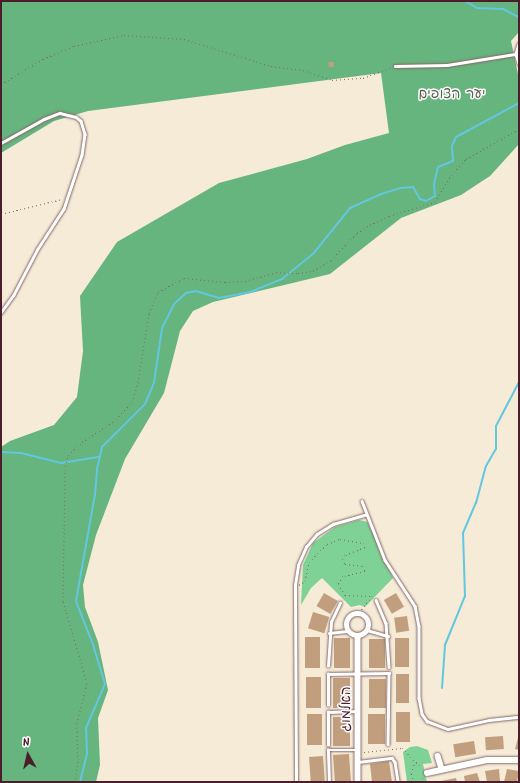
<!DOCTYPE html>
<html>
<head>
<meta charset="utf-8">
<style>
  body { margin:0 }
  #map { position:relative; width:520px; height:783px; overflow:hidden; background:#f5ebd7; font-family:Kalam,"Playpen Sans Hebrew",sans-serif }
  div>[style] { position:absolute }
  [style*='--x'] { left:calc(var(--x)*1px); top:calc(var(--y)*1px); width:calc(var(--w)*1px); rotate:calc(var(--a)*1deg) }
  .green>* { inset:0; background:#7ed295 }
  .forest>* { inset:0; background:#66b47e }
  .stream>* { height:2px; margin:-1px; padding:0 1px; transform-origin:1px; border-radius:1px; background:#62c7df }
  .building>* { inset:0; background:#c19e7e; transform-origin:0 0 }
  .path>* { height:1px; margin-top:-0.5px; transform-origin:0; background:repeating-linear-gradient(90deg,#866667 0 1px,transparent 0 4px) }
  .roads { filter:drop-shadow(0 0 1px #866667) drop-shadow(0 0 1px #866667) }
  .lane>* { height:2.5px; margin:-1.25px; padding:0 1.25px; transform-origin:1.25px; border-radius:1.25px; background:#fff }
  .street>* { height:5.5px; margin:-2.75px; padding:0 2.75px; transform-origin:2.75px; border-radius:2.75px; background:#fff }
  .street>.ring { margin:-2.75px; padding:0; box-sizing:content-box; background:none; border:5.5px solid #fff; border-radius:50% }
  span { translate:-50% -50%; white-space:nowrap; text-align:center; line-height:1.15; -webkit-text-stroke:3px #fff; paint-order:stroke }
  .park-label { font-size:14px; color:#5c5e50 }
  .street-label { font-size:14px; color:#4a1f2b }
  .frame { position:absolute; inset:0; border:2px solid #4a1f2b; pointer-events:none }
  .north { position:absolute; left:8px; top:735px; width:40px; height:40px; -webkit-text-stroke:3px #fff; paint-order:stroke; rotate:352deg; font-size:11px; font-weight:700; line-height:16px; text-align:center; color:#4a1f2b }
  .north::after { content:''; display:block; margin:auto; width:14px; height:18px; background:#4a1f2b; clip-path:polygon(50% 0,100% 100%,50% 72%,0 100%) }
</style>
</head>
<body>
<div id="map">
  <div class="green">
    <i style="clip-path:polygon(359px 520px,368px 522px,369px 525px,393px 578px,365px 607px,360px 605px,351px 607px,322px 578px,311px 588px,301px 605px,303px 565px,313px 543px,335px 527px)"></i>
    <i style="clip-path:polygon(417px 746px,428px 750px,432px 763px,423px 764px,427px 782px,407px 782px,403px 752px,410px 747px)"></i>
  </div>
  <div class="forest">
    <i style="clip-path:polygon(1px 1px,519px 1px,519px 32px,511px 41px,519px 79px,519px 144px,490px 176px,461px 195px,401px 218px,330px 274px,213px 302px,193px 311px,180px 331px,164px 393px,125px 459px,96px 535px,83px 585px,85px 607px,98px 642px,108px 690px,98px 718px,100px 765px,96px 782px,1px 782px,1px 447px,10px 441px,54px 425px,77px 397px,83px 351px,80px 296px,117px 242px,219px 183px,307px 159px,345px 145px,389px 133px,381px 73px,88px 111px,54px 121px,1px 153px)"></i>
  </div>
  <div class="stream">
    <i style="--x:465;--y:1;--w:14;--a:30"></i>
    <i style="--x:477;--y:8;--w:26;--a:2"></i>
    <i style="--x:503;--y:9;--w:17;--a:28"></i>
    <i style="--x:1;--y:452;--w:20;--a:3"></i>
    <i style="--x:21;--y:453;--w:41;--a:14"></i>
    <i style="--x:61;--y:463;--w:38;--a:-9"></i>
    <i style="--x:442;--y:688;--w:43;--a:-86"></i>
    <i style="--x:445;--y:645;--w:53;--a:-67.8"></i>
    <i style="--x:465;--y:596;--w:63;--a:-91.8"></i>
    <i style="--x:463;--y:533;--w:33;--a:-67"></i>
    <i style="--x:476;--y:503;--w:38;--a:-75"></i>
    <i style="--x:486;--y:466;--w:20;--a:-60"></i>
    <i style="--x:496;--y:449;--w:23;--a:-90"></i>
    <i style="--x:496;--y:426;--w:50;--a:-62.4"></i>
    <i style="--x:80;--y:782;--w:30;--a:-76"></i>
    <i style="--x:87;--y:753;--w:25;--a:-92"></i>
    <i style="--x:86;--y:728;--w:48;--a:-66.6"></i>
    <i style="--x:105;--y:684;--w:39;--a:-107"></i>
    <i style="--x:94;--y:647;--w:49;--a:-111.4"></i>
    <i style="--x:76;--y:601;--w:109;--a:-79.9"></i>
    <i style="--x:95;--y:494;--w:25;--a:-85"></i>
    <i style="--x:97;--y:469;--w:23;--a:-77"></i>
    <i style="--x:102;--y:447;--w:61;--a:-45"></i>
    <i style="--x:145;--y:404;--w:23;--a:-67"></i>
    <i style="--x:154;--y:383;--w:56;--a:-81.7"></i>
    <i style="--x:162;--y:328;--w:28;--a:-63"></i>
    <i style="--x:175;--y:303;--w:15;--a:-42"></i>
    <i style="--x:186;--y:293;--w:10;--a:-11"></i>
    <i style="--x:196;--y:291;--w:24;--a:17"></i>
    <i style="--x:219;--y:298;--w:32;--a:-11"></i>
    <i style="--x:250;--y:292;--w:35;--a:-22"></i>
    <i style="--x:282;--y:279;--w:40;--a:-39"></i>
    <i style="--x:313;--y:254;--w:59;--a:-51.2"></i>
    <i style="--x:350;--y:208;--w:34;--a:-24"></i>
    <i style="--x:381;--y:194;--w:21;--a:-17"></i>
    <i style="--x:401;--y:188;--w:12;--a:-5"></i>
    <i style="--x:413;--y:187;--w:14;--a:60"></i>
    <i style="--x:420;--y:199;--w:6;--a:18"></i>
    <i style="--x:426;--y:201;--w:10;--a:-29"></i>
    <i style="--x:435;--y:196;--w:12;--a:-95"></i>
    <i style="--x:434;--y:184;--w:17;--a:-77"></i>
    <i style="--x:438;--y:167;--w:16;--a:-22"></i>
    <i style="--x:453;--y:161;--w:15;--a:-94"></i>
    <i style="--x:452;--y:146;--w:10;--a:-66"></i>
    <i style="--x:456;--y:137;--w:72;--a:-28.4"></i>
  </div>
  <div class="building">
    <i style="clip-path:polygon(328px 62px,334px 62px,334px 67px,329px 67px)"></i>
    <i style="left:324px;top:593px;width:16px;height:15px;rotate:30deg"></i>
    <i style="left:396px;top:593px;width:16px;height:14px;rotate:60deg"></i>
    <i style="left:313px;top:612px;width:17px;height:17px;rotate:17deg"></i>
    <i style="left:407px;top:616px;width:15px;height:13px;rotate:82deg"></i>
    <i style="left:305px;top:637px;width:15px;height:31px"></i>
    <i style="left:334px;top:638px;width:16px;height:30px"></i>
    <i style="left:395px;top:638px;width:14px;height:29px"></i>
    <i style="left:369px;top:639px;width:16px;height:29px"></i>
    <i style="left:396px;top:674px;width:13px;height:29px"></i>
    <i style="left:306px;top:677px;width:15px;height:31px"></i>
    <i style="left:333px;top:678px;width:17px;height:30px"></i>
    <i style="left:369px;top:679px;width:17px;height:29px"></i>
    <i style="left:396px;top:712px;width:14px;height:30px"></i>
    <i style="left:307px;top:714px;width:15px;height:31px"></i>
    <i style="left:368px;top:714px;width:17px;height:30px"></i>
    <i style="left:333px;top:717px;width:17px;height:29px"></i>
    <i style="clip-path:polygon(519px 734px,519px 750px,515px 749px)"></i>
    <i style="left:503px;top:736px;width:13px;height:18px;rotate:86deg"></i>
    <i style="left:474px;top:741px;width:13px;height:21px;rotate:81deg"></i>
    <i style="left:349px;top:754px;width:27px;height:16px;rotate:86deg"></i>
    <i style="left:323px;top:756px;width:26px;height:14px;rotate:86deg"></i>
    <i style="clip-path:polygon(389px 761px,392px 782px,372px 782px,370px 764px)"></i>
    <i style="clip-path:polygon(499px 769px,500px 781px,487px 782px,485px 771px)"></i>
    <i style="clip-path:polygon(507px 769px,519px 771px,517px 782px,504px 782px)"></i>
    <i style="clip-path:polygon(477px 773px,480px 782px,465px 782px,464px 776px)"></i>
    <i style="clip-path:polygon(456px 778px,457px 782px,441px 782px,441px 781px)"></i>
  </div>
  <div class="path">
    <i style="--x:1;--y:84;--w:49;--a:-30.8"></i>
    <i style="--x:43;--y:59;--w:34;--a:-23"></i>
    <i style="--x:74;--y:46;--w:51;--a:-12.4"></i>
    <i style="--x:124;--y:35;--w:60;--a:3.8"></i>
    <i style="--x:184;--y:39;--w:91;--a:17.2"></i>
    <i style="--x:271;--y:66;--w:32;--a:7"></i>
    <i style="--x:303;--y:70;--w:31;--a:19"></i>
    <i style="--x:332;--y:80;--w:31;--a:-4"></i>
    <i style="--x:363;--y:78;--w:29;--a:-20"></i>
    <i style="--x:1;--y:214;--w:63;--a:-13.8"></i>
    <i style="--x:299;--y:585;--w:7;--a:-34"></i>
    <i style="--x:305;--y:581;--w:19;--a:-78"></i>
    <i style="--x:309;--y:562;--w:25;--a:-45"></i>
    <i style="--x:327;--y:544;--w:14;--a:-21"></i>
    <i style="--x:340;--y:539;--w:23;--a:10"></i>
    <i style="--x:363;--y:543;--w:4;--a:63"></i>
    <i style="--x:365;--y:547;--w:22;--a:158"></i>
    <i style="--x:345;--y:555;--w:5;--a:127"></i>
    <i style="--x:342;--y:559;--w:6;--a:59"></i>
    <i style="--x:345;--y:564;--w:18;--a:6"></i>
    <i style="--x:363;--y:566;--w:5;--a:68"></i>
    <i style="--x:365;--y:571;--w:23;--a:167"></i>
    <i style="--x:343;--y:576;--w:9;--a:122"></i>
    <i style="--x:338;--y:584;--w:13;--a:58"></i>
    <i style="--x:345;--y:595;--w:27;--a:2"></i>
    <i style="--x:372;--y:596;--w:23;--a:128"></i>
    <i style="--x:364;--y:752;--w:38;--a:-6"></i>
    <i style="--x:402;--y:748;--w:28;--a:45"></i>
    <i style="--x:75;--y:782;--w:22;--a:-82"></i>
    <i style="--x:78;--y:760;--w:37;--a:-92"></i>
    <i style="--x:77;--y:723;--w:41;--a:-76"></i>
    <i style="--x:87;--y:683;--w:85;--a:-106.3"></i>
    <i style="--x:63;--y:601;--w:131;--a:-89.1"></i>
    <i style="--x:65;--y:470;--w:15;--a:-79"></i>
    <i style="--x:68;--y:455;--w:19;--a:-43"></i>
    <i style="--x:82;--y:442;--w:37;--a:-33"></i>
    <i style="--x:113;--y:422;--w:28;--a:-46"></i>
    <i style="--x:132;--y:402;--w:21;--a:-73"></i>
    <i style="--x:138;--y:382;--w:70;--a:-80.9"></i>
    <i style="--x:149;--y:313;--w:23;--a:-67"></i>
    <i style="--x:158;--y:292;--w:30;--a:-28"></i>
    <i style="--x:184;--y:278;--w:41;--a:5.6"></i>
    <i style="--x:225;--y:282;--w:20;--a:-3"></i>
    <i style="--x:245;--y:281;--w:32;--a:-16"></i>
    <i style="--x:276;--y:272;--w:22;--a:3"></i>
    <i style="--x:298;--y:273;--w:15;--a:-8"></i>
    <i style="--x:313;--y:271;--w:21;--a:-31"></i>
    <i style="--x:331;--y:260;--w:37;--a:-46"></i>
    <i style="--x:357;--y:233;--w:15;--a:-32"></i>
    <i style="--x:370;--y:225;--w:21;--a:-25"></i>
    <i style="--x:389;--y:216;--w:48;--a:-16.9"></i>
    <i style="--x:435;--y:202;--w:31;--a:-59"></i>
    <i style="--x:451;--y:175;--w:22;--a:-47"></i>
    <i style="--x:466;--y:159;--w:61;--a:-29.5"></i>
    <i style="--x:414;--y:782;--w:9;--a:-108"></i>
    <i style="--x:411;--y:773;--w:12;--a:-70"></i>
    <i style="--x:420;--y:782;--w:5;--a:-53"></i>
  </div>
  <div class="roads">
    <div class="lane">
      <i style="--x:519;--y:44;--w:10;--a:107"></i>
      <i style="--x:516;--y:54;--w:10;--a:73"></i>
      <i style="--x:395;--y:66;--w:52;--a:-1.1"></i>
      <i style="--x:447;--y:65;--w:70;--a:-9.1"></i>
      <i style="--x:1;--y:143;--w:49;--a:-29.2"></i>
      <i style="--x:44;--y:119;--w:17;--a:-21"></i>
      <i style="--x:60;--y:113;--w:16;--a:14"></i>
      <i style="--x:76;--y:117;--w:6;--a:39"></i>
      <i style="--x:81;--y:121;--w:14;--a:73"></i>
      <i style="--x:85;--y:134;--w:21;--a:98"></i>
      <i style="--x:82;--y:155;--w:57;--a:108.4"></i>
      <i style="--x:64;--y:209;--w:48;--a:123"></i>
      <i style="--x:38;--y:249;--w:52;--a:117.6"></i>
      <i style="--x:14;--y:295;--w:22;--a:126"></i>
      <i style="--x:362;--y:501;--w:63;--a:68.7"></i>
      <i style="--x:385;--y:560;--w:55;--a:56.9"></i>
      <i style="--x:415;--y:606;--w:20;--a:79"></i>
      <i style="--x:419;--y:626;--w:72;--a:90"></i>
      <i style="--x:419;--y:698;--w:16;--a:79"></i>
      <i style="--x:422;--y:714;--w:9;--a:54"></i>
      <i style="--x:427;--y:721;--w:22;--a:21"></i>
      <i style="--x:448;--y:729;--w:42;--a:-12.4"></i>
      <i style="--x:489;--y:720;--w:30;--a:-6"></i>
      <i style="--x:376;--y:600;--w:25;--a:67"></i>
      <i style="--x:386;--y:623;--w:44;--a:86.1"></i>
      <i style="--x:367;--y:630;--w:22;--a:16"></i>
      <i style="--x:329;--y:633;--w:20;--a:-6"></i>
      <i style="--x:328;--y:666;--w:44;--a:-86.1"></i>
      <i style="--x:331;--y:622;--w:21;--a:-65"></i>
      <i style="--x:328;--y:705;--w:31;--a:-90"></i>
      <i style="--x:328;--y:674;--w:61;--a:-0.9"></i>
      <i style="--x:389;--y:673;--w:71;--a:90.8"></i>
      <i style="--x:328;--y:745;--w:33;--a:-90"></i>
      <i style="--x:328;--y:712;--w:30;--a:-2"></i>
      <i style="--x:358;--y:762;--w:34;--a:-7"></i>
      <i style="--x:392;--y:758;--w:5;--a:53"></i>
      <i style="--x:395;--y:762;--w:20;--a:81"></i>
      <i style="--x:296;--y:782;--w:197;--a:-90.3"></i>
      <i style="--x:295;--y:585;--w:20;--a:-81"></i>
      <i style="--x:298;--y:565;--w:20;--a:-66"></i>
      <i style="--x:306;--y:547;--w:17;--a:-50"></i>
      <i style="--x:317;--y:534;--w:19;--a:-32"></i>
      <i style="--x:333;--y:524;--w:33;--a:-16"></i>
      <i style="--x:329;--y:782;--w:32;--a:-92"></i>
      <i style="--x:328;--y:750;--w:29;--a:0"></i>
    </div>
    <div class="street">
      <i class="ring" style="left:347px;top:614px;width:16.5px;height:16.5px"></i>
      <i style="--x:358;--y:636;--w:146;--a:90"></i>
      <i style="--x:438;--y:756;--w:14;--a:73"></i>
      <i style="--x:427;--y:773;--w:61;--a:-12.2"></i>
      <i style="--x:487;--y:760;--w:32;--a:0"></i>
    </div>
  </div>
  <div class="park-label">
    <span style="left:452px;top:94px">יער הצופים</span>
  </div>
  <div class="street-label">
    <span style="left:346px;top:709px;rotate:-90deg">האלמוג</span>
  </div>
  <div class="frame"></div>
  <div class="north">N</div>
</div>
</body>
</html>
